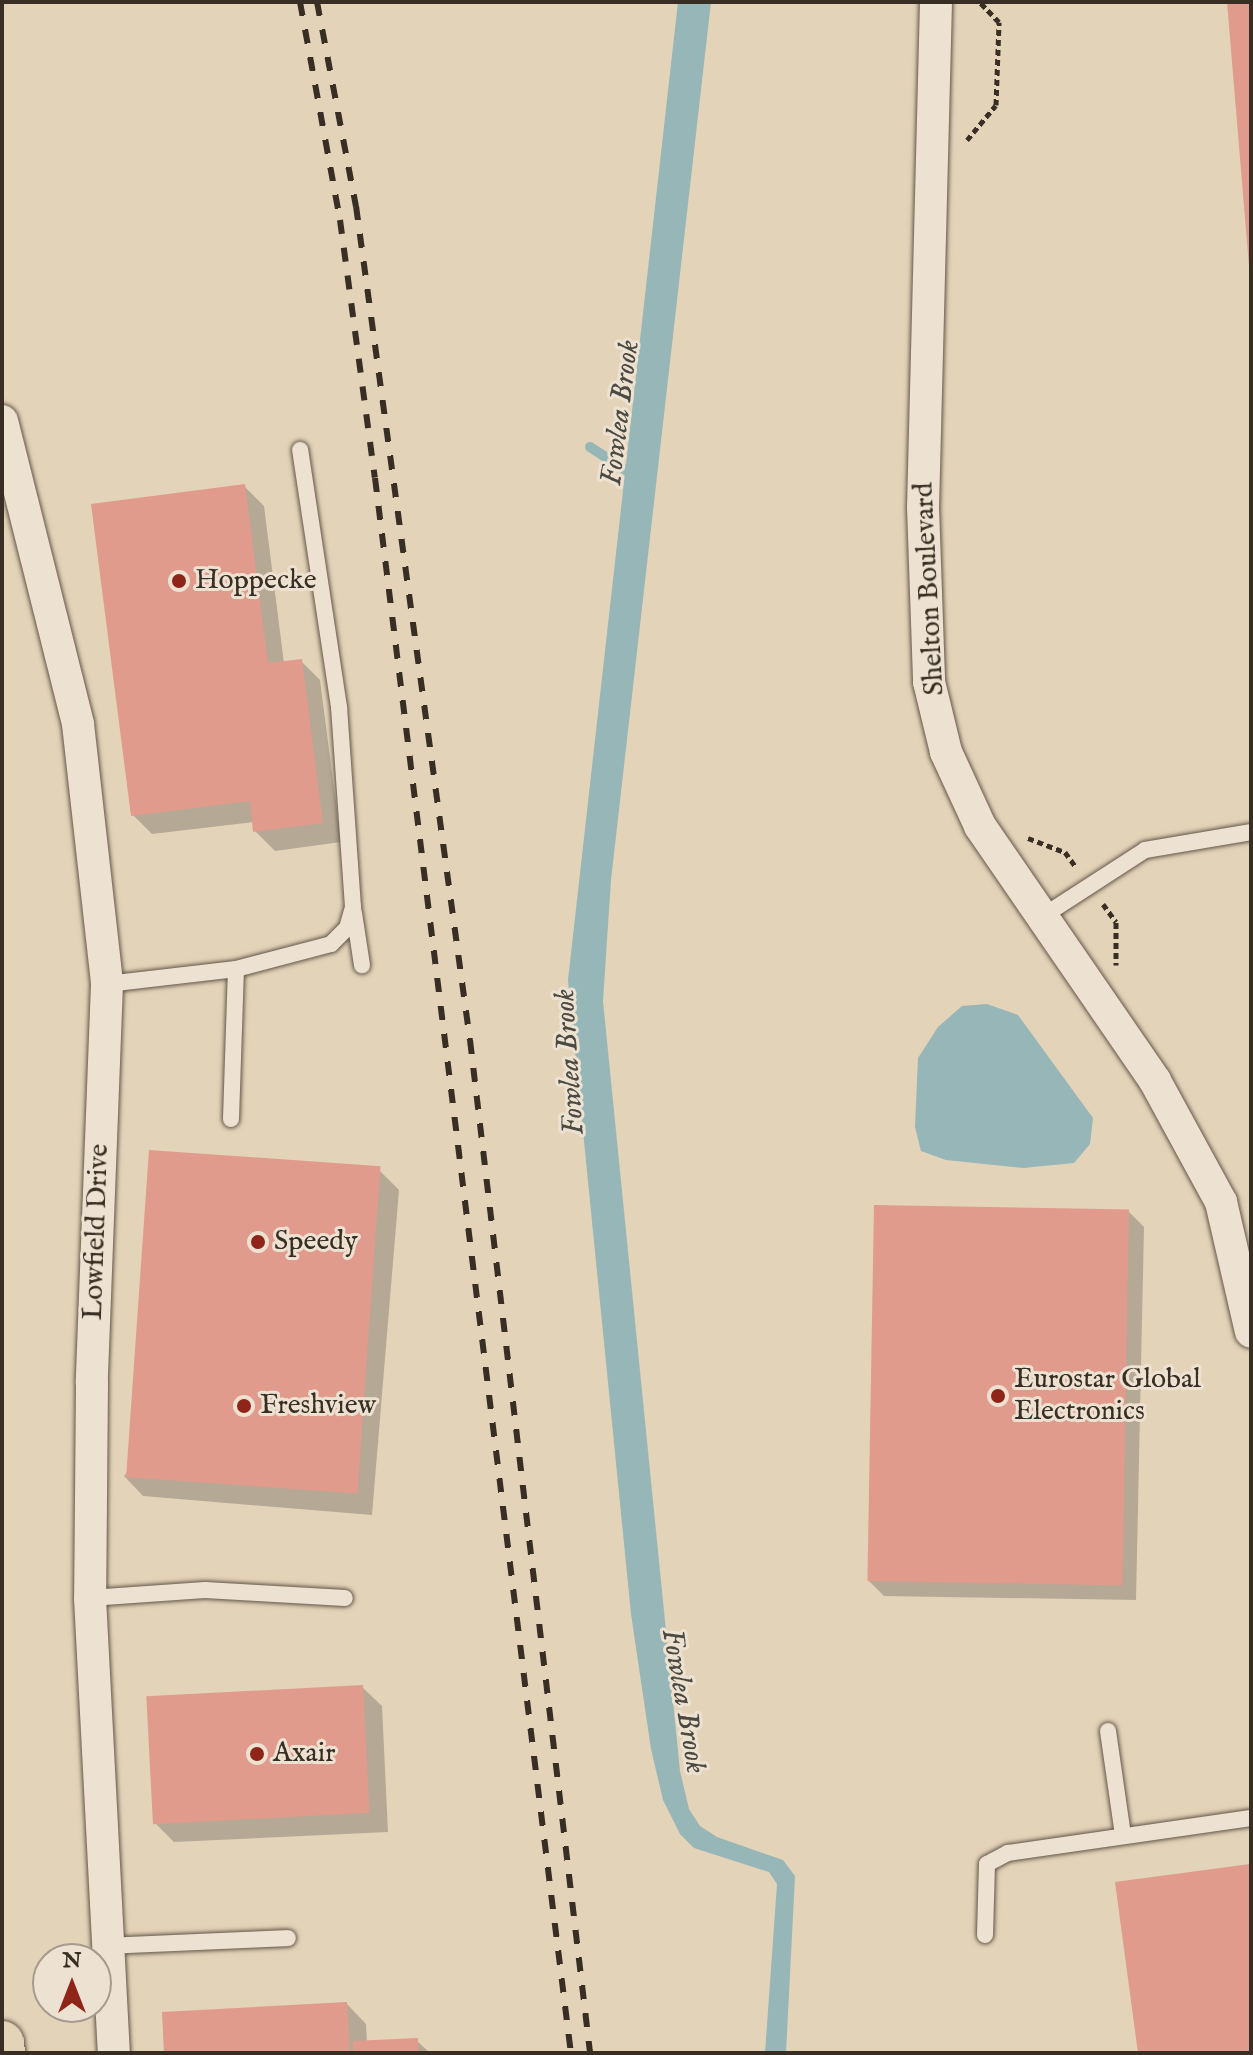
<!DOCTYPE html>
<html>
<head>
<meta charset="utf-8">
<style>
  body { margin:0 }
  #map { position:relative; width:1253px; height:2055px; overflow:hidden; background:#e3d3b9; font-family:"IM FELL English",serif }
  div>[style] { position:absolute }
  [style*='--x'] { left:calc(var(--x)*1px); top:calc(var(--y)*1px); width:calc(var(--w)*1px); rotate:calc(var(--a)*1deg) }
  .water>* { inset:0; background:#97b6b7 }
  .shadow>* { inset:0; background:#0003 }
  .stream>* { height:10px; margin:-5px; padding:0 5px; transform-origin:5px; border-radius:5px; background:#97b6b7 }
  .building>* { inset:0; background:#e09b8d; transform-origin:0 0 }
  .path>* { height:5px; margin-top:-2.5px; transform-origin:0; background:repeating-linear-gradient(90deg,#382e23 0 6px,transparent 0 10px) }
  .roads { filter:drop-shadow(0 0 2px #635748) drop-shadow(0 0 2px #635748) }
  .service>* { height:16px; margin:-8px; padding:0 8px; transform-origin:8px; border-radius:8px; background:#ede2d2 }
  .minor>* { height:32px; margin:-16px; padding:0 16px; transform-origin:16px; border-radius:16px; background:#ede2d2 }
  .trunk>* { height:44px; margin:-22px; padding:0 22px; transform-origin:22px; border-radius:22px; background:#e3d3b9 }
  .rail>* { height:6px; margin-top:-3px; transform-origin:0; background:repeating-linear-gradient(90deg,#382e23 0 14px,transparent 0 28px) }
  .dots>* { width:22px; height:22px; translate:-50% -50%; box-sizing:border-box; border:4px solid #ede2d2; border-radius:50% }
  span { translate:-50% -50%; white-space:nowrap; text-align:center; line-height:1.15; -webkit-text-stroke:6px #ede2d2; paint-order:stroke }
  .poi-label { font-size:28px; color:#382e23 }
  .left { translate:0 -50%; text-align:left }
  .street-label { font-size:28px; color:#382e23 }
  .water-label { font-size:30px; color:#4b4941; font-style:italic }
  .frame { position:absolute; inset:0; border:4px solid #382e23; pointer-events:none }
  .north { position:absolute; left:32px; top:1943px; width:80px; height:80px; box-sizing:border-box; background:#ede2d2; border:2px solid #a59a8c; border-radius:50%; rotate:0deg; font-size:22px; font-weight:700; line-height:32px; text-align:center; color:#382e23 }
  .north::after { content:''; display:block; margin:auto; width:28px; height:36px; background:#8f2418; clip-path:polygon(50% 0,100% 100%,50% 72%,0 100%) }
</style>
</head>
<body>
<div id="map">
  <div class="water">
    <i style="clip-path:polygon(678px 2px,711px 2px,611px 880px,603px 1001px,680px 1771px,689px 1809px,700px 1826px,717px 1837px,783px 1860px,795px 1876px,786px 2053px,765px 2053px,777px 1884px,769px 1872px,694px 1848px,680px 1834px,663px 1800px,651px 1749px,631px 1614px,568px 980px)"></i>
    <i style="clip-path:polygon(987px 1004px,1018px 1015px,1093px 1118px,1090px 1144px,1074px 1163px,1023px 1168px,946px 1160px,921px 1151px,915px 1127px,918px 1058px,938px 1027px,962px 1006px)"></i>
  </div>
  <div class="shadow">
    <i style="clip-path:polygon(244px 486px,264px 506px,284px 663px,301px 661px,320px 680px,341px 842px,275px 851px,255px 831px,254px 822px,152px 834px,133px 815px)"></i>
    <i style="clip-path:polygon(379px 1170px,399px 1190px,372px 1515px,143px 1496px,124px 1476px)"></i>
    <i style="clip-path:polygon(1129px 1212px,1144px 1227px,1136px 1600px,884px 1596px,869px 1581px)"></i>
    <i style="clip-path:polygon(362px 1687px,382px 1706px,388px 1832px,174px 1842px,154px 1822px)"></i>
    <i style="clip-path:polygon(1250px 1866px,1251px 2053px,1140px 2053px)"></i>
    <i style="clip-path:polygon(347px 2004px,366px 2024px,367px 2043px,417px 2041px,430px 2053px,166px 2053px)"></i>
  </div>
  <div class="stream">
    <i style="--x:590;--y:447;--w:54;--a:32.8"></i>
  </div>
  <div class="building">
    <i style="clip-path:polygon(1227px 2px,1251px 2px,1251px 266px,1249px 266px)"></i>
    <i style="clip-path:polygon(245px 484px,268px 663px,302px 659px,323px 823px,253px 832px,250px 801px,131px 816px,91px 504px)"></i>
    <i style="left:149px;top:1150px;width:232px;height:328px;rotate:4deg"></i>
    <i style="left:874px;top:1205px;width:255px;height:376px;rotate:1deg"></i>
    <i style="left:363px;top:1685px;width:128px;height:217px;rotate:87deg"></i>
    <i style="clip-path:polygon(1250px 1864px,1251px 2053px,1138px 2053px,1115px 1882px)"></i>
    <i style="clip-path:polygon(347px 2002px,350px 2053px,164px 2053px,162px 2012px)"></i>
    <i style="clip-path:polygon(418px 2038px,418px 2053px,353px 2053px,353px 2041px)"></i>
  </div>
  <div class="path">
    <i style="--x:967;--y:140;--w:45;--a:-50.4"></i>
    <i style="--x:996;--y:105;--w:83;--a:-87.9"></i>
    <i style="--x:999;--y:22;--w:28;--a:-134"></i>
    <i style="--x:1028;--y:838;--w:40;--a:21"></i>
    <i style="--x:1065;--y:852;--w:19;--a:54"></i>
    <i style="--x:1103;--y:904;--w:22;--a:54"></i>
    <i style="--x:1116;--y:922;--w:43;--a:90"></i>
  </div>
  <div class="roads">
    <div class="service">
      <i style="--x:354;--y:913;--w:53;--a:81.3"></i>
      <i style="--x:1040;--y:918;--w:125;--a:-32.9"></i>
      <i style="--x:1145;--y:850;--w:108;--a:-9.6"></i>
      <i style="--x:107;--y:984;--w:130;--a:-6.6"></i>
      <i style="--x:236;--y:969;--w:98;--a:-14.7"></i>
      <i style="--x:331;--y:944;--w:23;--a:-45"></i>
      <i style="--x:347;--y:928;--w:22;--a:-74"></i>
      <i style="--x:353;--y:907;--w:200;--a:-94"></i>
      <i style="--x:339;--y:707;--w:260;--a:-98.6"></i>
      <i style="--x:231;--y:1119;--w:150;--a:-88.1"></i>
      <i style="--x:90;--y:1598;--w:115;--a:-4"></i>
      <i style="--x:205;--y:1590;--w:140;--a:3.3"></i>
      <i style="--x:1108;--y:1731;--w:105;--a:81.8"></i>
      <i style="--x:985;--y:1935;--w:71;--a:-88.4"></i>
      <i style="--x:987;--y:1864;--w:24;--a:-28"></i>
      <i style="--x:1008;--y:1853;--w:246;--a:-8.2"></i>
      <i style="--x:107;--y:1946;--w:181;--a:-2.5"></i>
    </div>
    <div class="minor">
      <i style="--x:936;--y:2;--w:505;--a:91.47"></i>
      <i style="--x:923;--y:507;--w:175;--a:88"></i>
      <i style="--x:929;--y:682;--w:72;--a:76.3"></i>
      <i style="--x:946;--y:752;--w:81;--a:65.3"></i>
      <i style="--x:980;--y:826;--w:309;--a:55.5"></i>
      <i style="--x:1155;--y:1081;--w:138;--a:61.4"></i>
      <i style="--x:1221;--y:1202;--w:133;--a:77"></i>
      <i style="--x:2;--y:421;--w:312;--a:75.9"></i>
      <i style="--x:78;--y:724;--w:262;--a:83.6"></i>
      <i style="--x:107;--y:984;--w:399;--a:92.2"></i>
      <i style="--x:92;--y:1383;--w:215;--a:90.5"></i>
      <i style="--x:90;--y:1598;--w:456;--a:87"></i>
    </div>
    <div class="trunk">
      <i style="--x:2;--y:2043;--w:10;--a:84"></i>
    </div>
  </div>
  <div class="rail">
    <i style="--x:300;--y:2;--w:222;--a:79.6"></i>
    <i style="--x:340;--y:220;--w:260;--a:82.3"></i>
    <i style="--x:375;--y:478;--w:1587;--a:82.91"></i>
    <i style="--x:317;--y:2;--w:208;--a:79.2"></i>
    <i style="--x:356;--y:206;--w:842;--a:82.22"></i>
    <i style="--x:470;--y:1040;--w:1020;--a:83.24"></i>
  </div>
  <div class="dots">
    <i style="left:179px;top:581px;background:#8f2418"></i>
    <i style="left:258px;top:1242px;background:#8f2418"></i>
    <i style="left:998px;top:1396px;background:#8f2418"></i>
    <i style="left:244px;top:1406px;background:#8f2418"></i>
    <i style="left:257px;top:1754px;background:#8f2418"></i>
  </div>
  <div class="poi-label">
    <span class="left" style="left:195px;top:581px">Hoppecke</span>
    <span class="left" style="left:274px;top:1242px">Speedy</span>
    <span class="left" style="left:1014px;top:1396px">Eurostar Global<br>Electronics</span>
    <span class="left" style="left:260px;top:1406px">Freshview</span>
    <span class="left" style="left:273px;top:1754px">Axair</span>
  </div>
  <div class="street-label">
    <span style="left:930px;top:589px;rotate:-93deg">Shelton Boulevard</span>
    <span style="left:97px;top:1232px;rotate:-88deg">Lowfield Drive</span>
  </div>
  <div class="water-label">
    <span style="left:621px;top:413px;rotate:-83deg">Fowlea Brook</span>
    <span style="left:570px;top:1062px;rotate:-94deg">Fowlea Brook</span>
    <span style="left:683px;top:1701px;rotate:80deg">Fowlea Brook</span>
  </div>
  <div class="frame"></div>
  <div class="north">N</div>
</div>
</body>
</html>
